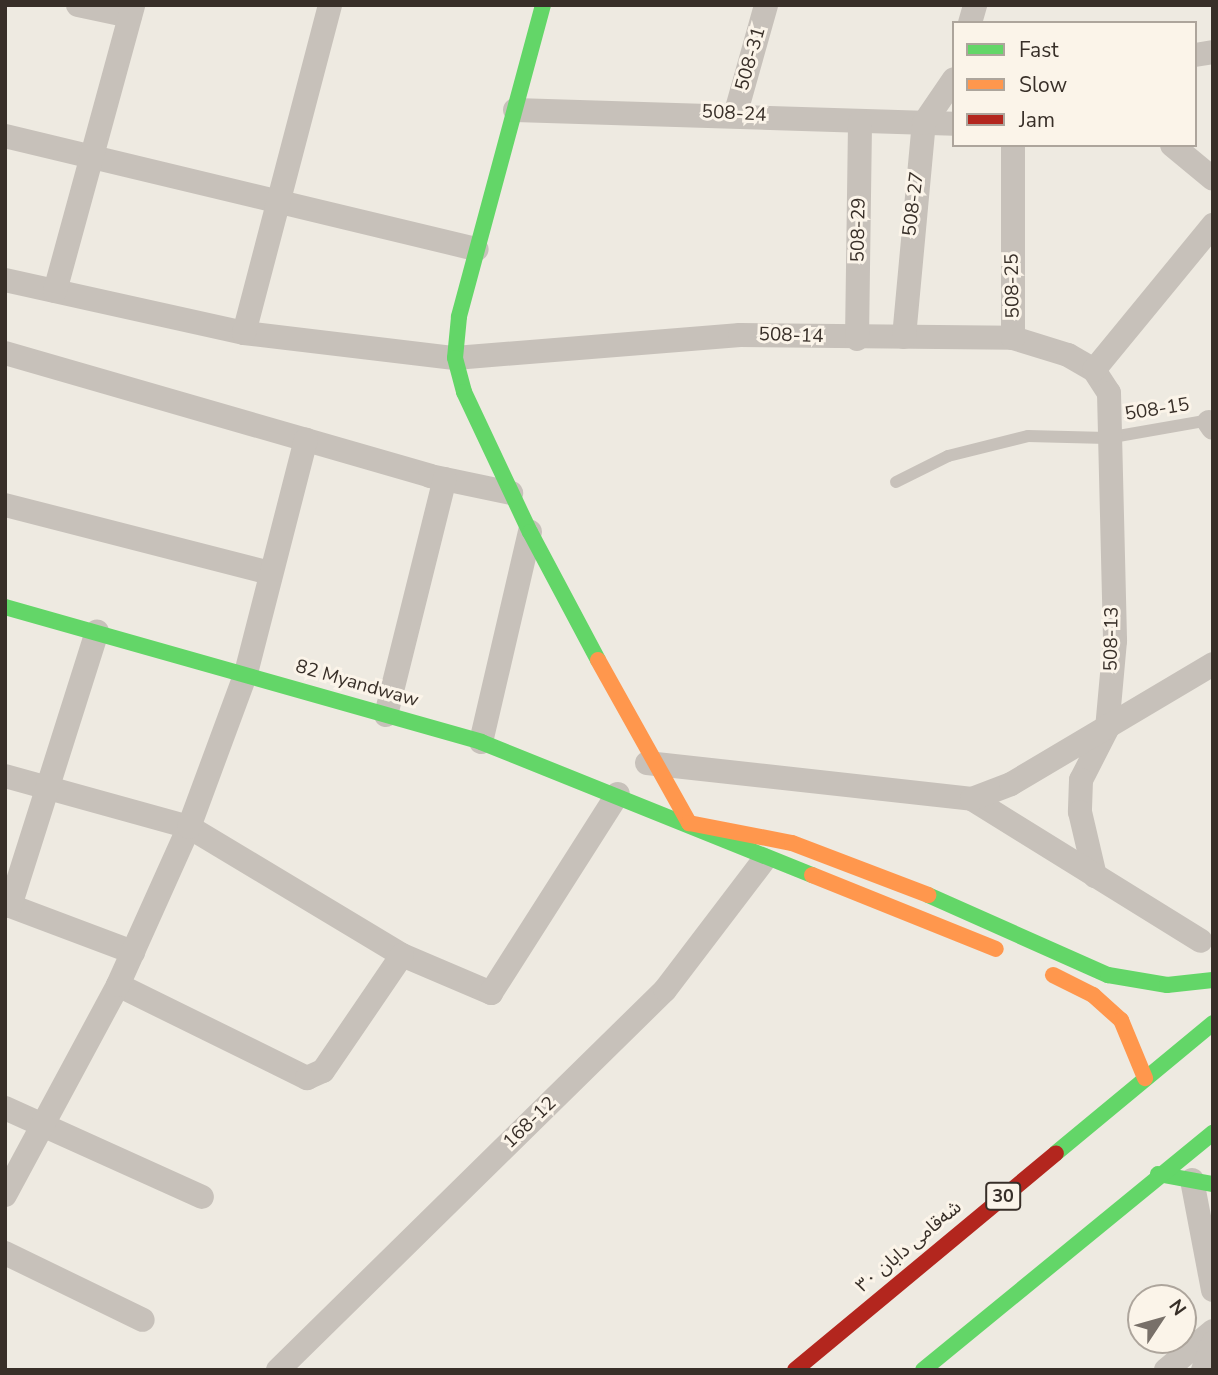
<!DOCTYPE html>
<html>
<head>
<meta charset="utf-8">
<style>
  body { margin:0 }
  #map { position:relative; width:1218px; height:1375px; overflow:hidden; background:#eeeae1; font-family:"Nunito Sans","Noto Sans Arabic",sans-serif }
  div>[style] { position:absolute }
  [style*='--x'] { left:calc(var(--x)*1px); top:calc(var(--y)*1px); width:calc(var(--w)*1px); rotate:calc(var(--a)*1deg) }
  .lane>* { height:12px; margin:-6px; padding:0 6px; transform-origin:6px; border-radius:6px; background:#c7c1ba }
  .street>* { height:24px; margin:-12px; padding:0 12px; transform-origin:12px; border-radius:12px; background:#c7c1ba }
  .fast>* { height:16px; margin:-8px; padding:0 8px; transform-origin:8px; border-radius:8px; background:#63d668 }
  .slow>* { height:16px; margin:-8px; padding:0 8px; transform-origin:8px; border-radius:8px; background:#ff974d }
  .jam>* { height:16px; margin:-8px; padding:0 8px; transform-origin:8px; border-radius:8px; background:#b3261e }
  span { translate:-50% -50%; white-space:nowrap; text-align:center; line-height:1.15; -webkit-text-stroke:6px #fbf4e9; paint-order:stroke }
  .shield-label span { padding:2px 5px; background:#fbf4e9; border:2px solid; border-radius:5px; -webkit-text-stroke-width:0 }
  .shield-label { font-size:18px; color:#382f28; font-weight:700 }
  .street-label { font-size:19px; color:#382f28 }
  .frame { position:absolute; inset:0; border:7px solid #382f28; pointer-events:none }
  .legend { position:absolute; left:952px; top:21px; width:245px; height:126px; box-sizing:border-box; background:#fbf4e9; border:2px solid #ada59c; margin:0; padding:9px 12px; list-style:none; font-size:21px; color:#382f28 }
  .legend li { display:flex; align-items:center; gap:14px; height:35px }
  .legend b { width:35px; border:2px solid #ada59c }
  .north { position:absolute; left:1127px; top:1284px; width:70px; height:70px; box-sizing:border-box; background:#fbf4e9; border:2px solid #ada59c; border-radius:50%; rotate:54deg; font-size:19px; font-weight:700; line-height:28px; text-align:center; color:#382f28 }
  .north::after { content:''; display:block; margin:auto; width:24px; height:32px; background:#787069; clip-path:polygon(50% 0,100% 100%,50% 72%,0 100%) }
</style>
</head>
<body>
<div id="map">
  <div class="lane">
    <i style="--x:896;--y:482;--w:58;--a:-26.6"></i>
    <i style="--x:948;--y:456;--w:82;--a:-14"></i>
    <i style="--x:1028;--y:436;--w:79;--a:1.5"></i>
    <i style="--x:1107;--y:438;--w:105;--a:-9.9"></i>
  </div>
  <div class="street">
    <i style="--x:78;--y:5;--w:53;--a:11.9"></i>
    <i style="--x:970;--y:23;--w:19;--a:-74"></i>
    <i style="--x:1195;--y:55;--w:18;--a:-9"></i>
    <i style="--x:515;--y:110;--w:439;--a:1.8"></i>
    <i style="--x:736;--y:112;--w:111;--a:-74.3"></i>
    <i style="--x:5;--y:136;--w:485;--a:13.5"></i>
    <i style="--x:1172;--y:145;--w:53;--a:39.7"></i>
    <i style="--x:5;--y:280;--w:245;--a:12.5"></i>
    <i style="--x:244;--y:333;--w:212;--a:6.8"></i>
    <i style="--x:455;--y:358;--w:286;--a:-4.6"></i>
    <i style="--x:740;--y:335;--w:273;--a:0.6"></i>
    <i style="--x:1013;--y:338;--w:58;--a:17.2"></i>
    <i style="--x:1068;--y:355;--w:30;--a:30"></i>
    <i style="--x:1094;--y:370;--w:27;--a:57"></i>
    <i style="--x:1109;--y:393;--w:248;--a:88.6"></i>
    <i style="--x:1115;--y:641;--w:88;--a:95.2"></i>
    <i style="--x:1107;--y:729;--w:57;--a:117"></i>
    <i style="--x:1081;--y:780;--w:32;--a:92"></i>
    <i style="--x:1080;--y:812;--w:66;--a:76.8"></i>
    <i style="--x:55;--y:291;--w:296;--a:-74.7"></i>
    <i style="--x:244;--y:333;--w:339;--a:-75.3"></i>
    <i style="--x:904;--y:337;--w:215;--a:-84.7"></i>
    <i style="--x:924;--y:123;--w:53;--a:-55.7"></i>
    <i style="--x:1013;--y:338;--w:193;--a:-90"></i>
    <i style="--x:857;--y:339;--w:217;--a:-89.2"></i>
    <i style="--x:5;--y:353;--w:442;--a:16.1"></i>
    <i style="--x:430;--y:476;--w:83;--a:11.9"></i>
    <i style="--x:1094;--y:370;--w:188;--a:-50.6"></i>
    <i style="--x:1209;--y:422;--w:7;--a:56"></i>
    <i style="--x:5;--y:505;--w:273;--a:14.4"></i>
    <i style="--x:386;--y:715;--w:243;--a:-76"></i>
    <i style="--x:481;--y:742;--w:216;--a:-76.9"></i>
    <i style="--x:647;--y:763;--w:327;--a:6.3"></i>
    <i style="--x:972;--y:799;--w:269;--a:31.8"></i>
    <i style="--x:5;--y:776;--w:191;--a:15.5"></i>
    <i style="--x:189;--y:827;--w:249;--a:31"></i>
    <i style="--x:402;--y:955;--w:97;--a:23.1"></i>
    <i style="--x:491;--y:993;--w:236;--a:-57.5"></i>
    <i style="--x:972;--y:799;--w:42;--a:-21"></i>
    <i style="--x:1011;--y:784;--w:235;--a:-30.7"></i>
    <i style="--x:5;--y:904;--w:137;--a:20.6"></i>
    <i style="--x:10;--y:906;--w:288;--a:-72.4"></i>
    <i style="--x:118;--y:985;--w:211;--a:26.2"></i>
    <i style="--x:307;--y:1078;--w:17;--a:-24"></i>
    <i style="--x:323;--y:1071;--w:140;--a:-55.7"></i>
    <i style="--x:5;--y:1108;--w:216;--a:24.3"></i>
    <i style="--x:1192;--y:1180;--w:112;--a:79.2"></i>
    <i style="--x:5;--y:1195;--w:238;--a:-61.7"></i>
    <i style="--x:118;--y:985;--w:173;--a:-65.8"></i>
    <i style="--x:189;--y:827;--w:164;--a:-69.7"></i>
    <i style="--x:246;--y:673;--w:241;--a:-75.6"></i>
    <i style="--x:5;--y:1253;--w:153;--a:25.9"></i>
    <i style="--x:278;--y:1370;--w:542;--a:-44.48"></i>
    <i style="--x:665;--y:990;--w:163;--a:-52.7"></i>
    <i style="--x:1166;--y:1370;--w:61;--a:-39.7"></i>
    <i style="--x:1203;--y:1370;--w:29;--a:-70"></i>
  </div>
  <div class="fast">
    <i style="--x:543;--y:5;--w:323;--a:105.1"></i>
    <i style="--x:459;--y:317;--w:41;--a:95.6"></i>
    <i style="--x:455;--y:358;--w:35;--a:75"></i>
    <i style="--x:464;--y:392;--w:155;--a:64.8"></i>
    <i style="--x:530;--y:532;--w:145;--a:62"></i>
    <i style="--x:5;--y:607;--w:495;--a:15.8"></i>
    <i style="--x:481;--y:742;--w:357;--a:21.9"></i>
    <i style="--x:928;--y:895;--w:197;--a:24"></i>
    <i style="--x:1108;--y:975;--w:60;--a:9.6"></i>
    <i style="--x:1167;--y:985;--w:46;--a:-6.2"></i>
    <i style="--x:1056;--y:1153;--w:204;--a:-39.6"></i>
    <i style="--x:1158;--y:1174;--w:56;--a:10.3"></i>
    <i style="--x:923;--y:1370;--w:375;--a:-39.3"></i>
  </div>
  <div class="slow">
    <i style="--x:598;--y:660;--w:187;--a:60.8"></i>
    <i style="--x:689;--y:823;--w:105;--a:11"></i>
    <i style="--x:792;--y:843;--w:146;--a:20.9"></i>
    <i style="--x:812;--y:875;--w:198;--a:21.9"></i>
    <i style="--x:1053;--y:975;--w:45;--a:26.6"></i>
    <i style="--x:1093;--y:995;--w:38;--a:42"></i>
    <i style="--x:1121;--y:1020;--w:63;--a:67.5"></i>
  </div>
  <div class="jam">
    <i style="--x:795;--y:1370;--w:339;--a:-39.7"></i>
  </div>
  <div class="shield-label">
    <span style="left:1003px;top:1196px">30</span>
  </div>
  <div class="street-label">
    <span style="left:751px;top:59px;rotate:-74deg">508-31</span>
    <span style="left:734px;top:114px;rotate:3deg">508-24</span>
    <span style="left:914px;top:204px;rotate:-83deg">508-27</span>
    <span style="left:859px;top:230px;rotate:-89deg">508-29</span>
    <span style="left:1013px;top:286px;rotate:-91deg">508-25</span>
    <span style="left:791px;top:336px;rotate:2deg">508-14</span>
    <span style="left:1157px;top:410px;rotate:-9deg">508-15</span>
    <span style="left:1112px;top:639px;rotate:-89deg">508-13</span>
    <span style="left:357px;top:684px;rotate:16deg">82 Myandwaw</span>
    <span style="left:530px;top:1123px;rotate:-44deg">168-12</span>
    <span style="left:909px;top:1247px;rotate:-40deg">شەقامی دابان ٣٠</span>
  </div>
  <div class="frame"></div>
  <ul class="legend">
  <li><b style="height:9px;background:#63d668"></b>Fast</li>
  <li><b style="height:9px;background:#ff974d"></b>Slow</li>
  <li><b style="height:9px;background:#b3261e"></b>Jam</li>
  </ul>
  <div class="north">N</div>
</div>
</body>
</html>
